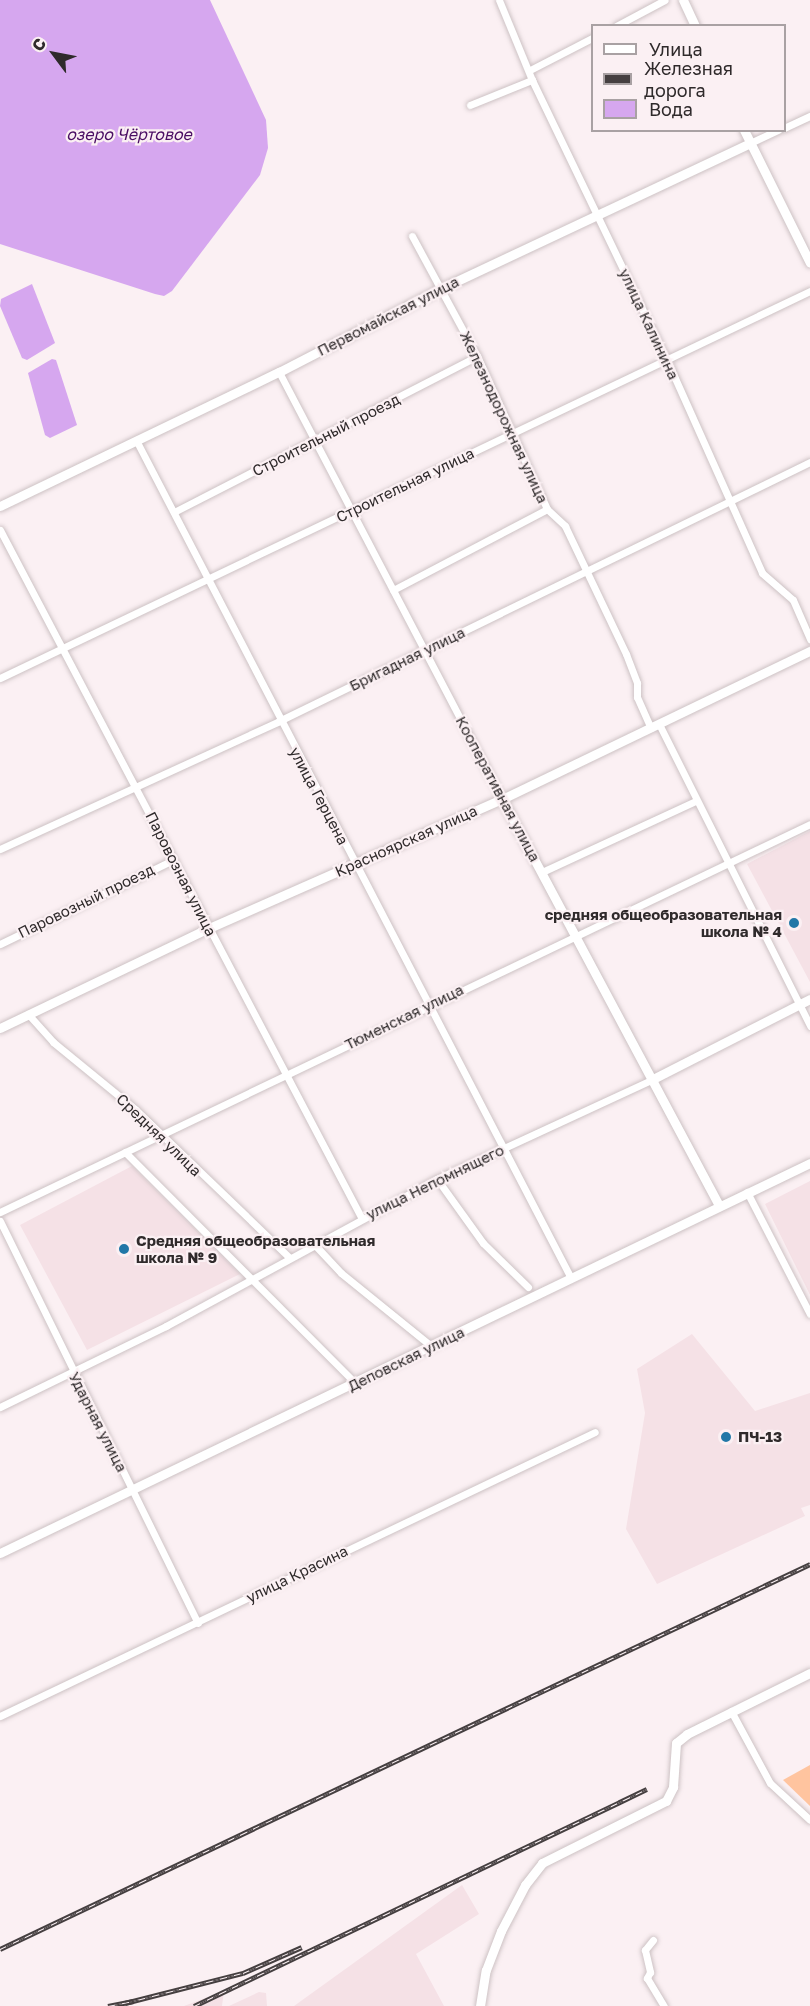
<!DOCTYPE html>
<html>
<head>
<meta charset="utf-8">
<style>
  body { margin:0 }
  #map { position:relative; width:810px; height:2006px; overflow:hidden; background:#fbf0f3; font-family:"Golos Text",sans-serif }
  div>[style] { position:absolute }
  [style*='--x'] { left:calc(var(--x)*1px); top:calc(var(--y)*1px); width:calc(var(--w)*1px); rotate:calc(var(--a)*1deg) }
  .built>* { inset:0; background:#f5e1e6 }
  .green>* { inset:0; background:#ffc49f }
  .water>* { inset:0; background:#d6a7ef }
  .roads { filter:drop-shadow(0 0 2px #cdc2c4) drop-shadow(0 0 2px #cdc2c4) }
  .street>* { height:7px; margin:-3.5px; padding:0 3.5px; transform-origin:3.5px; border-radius:3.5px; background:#fff }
  .secondary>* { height:9px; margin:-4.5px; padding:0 4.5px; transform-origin:4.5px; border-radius:4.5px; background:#fff }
  .rail>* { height:4.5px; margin-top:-2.25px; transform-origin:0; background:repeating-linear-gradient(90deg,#fbf0f3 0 7px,#453f40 0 14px); box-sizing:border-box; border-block:2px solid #453f40 }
  .dots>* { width:16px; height:16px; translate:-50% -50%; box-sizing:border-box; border:3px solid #fbf0f3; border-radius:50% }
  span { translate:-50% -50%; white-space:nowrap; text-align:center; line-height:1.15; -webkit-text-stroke:4.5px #fbf0f3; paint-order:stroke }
  .street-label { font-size:15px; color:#2f2a2b }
  .poi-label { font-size:15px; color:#2f2a2b; font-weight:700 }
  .right { translate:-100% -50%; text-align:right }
  .left { translate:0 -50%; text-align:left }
  .water-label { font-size:16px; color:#4a0d63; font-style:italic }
  .legend { position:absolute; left:591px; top:24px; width:195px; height:108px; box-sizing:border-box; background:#fbf0f3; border:2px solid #a9a1a3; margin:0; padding:8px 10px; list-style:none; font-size:18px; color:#2f2a2b }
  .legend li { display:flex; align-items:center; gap:12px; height:30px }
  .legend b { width:30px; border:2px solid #a9a1a3 }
  .north { position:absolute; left:24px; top:24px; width:60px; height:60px; -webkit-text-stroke:4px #fbf0f3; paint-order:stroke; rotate:302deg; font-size:16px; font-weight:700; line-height:24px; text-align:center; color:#2f2a2b }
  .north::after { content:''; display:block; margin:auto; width:21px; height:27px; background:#2f2a2b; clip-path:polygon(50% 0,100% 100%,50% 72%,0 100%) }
</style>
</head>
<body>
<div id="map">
  <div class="built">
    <i style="clip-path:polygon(810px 831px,810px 982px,747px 864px)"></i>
    <i style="clip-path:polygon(132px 1166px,240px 1274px,87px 1350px,20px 1225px)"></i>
    <i style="clip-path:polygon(810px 1181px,810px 1295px,765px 1204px)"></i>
    <i style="clip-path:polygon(692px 1334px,755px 1411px,810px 1393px,810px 1505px,801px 1508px,805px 1516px,657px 1584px,626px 1529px,645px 1413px,637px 1369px)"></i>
    <i style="clip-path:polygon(462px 1885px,479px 1914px,416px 1954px,444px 2006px,294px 2006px)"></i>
    <i style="clip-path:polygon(224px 1991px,222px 2006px,184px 2006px)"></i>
    <i style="clip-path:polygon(259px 1992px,266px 1993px,267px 2006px,229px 2006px)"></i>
  </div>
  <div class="green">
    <i style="clip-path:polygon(810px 1765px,810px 1806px,783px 1780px)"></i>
  </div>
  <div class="water">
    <i style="clip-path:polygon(0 0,210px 0,266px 120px,268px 148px,260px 175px,172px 291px,164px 296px,155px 294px,0 244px)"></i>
    <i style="clip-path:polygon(32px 284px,55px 343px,27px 360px,22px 358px,0 306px,1px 299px)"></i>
    <i style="clip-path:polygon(52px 359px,56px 360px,77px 425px,50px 438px,45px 435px,28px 373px)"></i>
  </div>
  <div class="roads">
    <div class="street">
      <i style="--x:499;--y:0;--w:87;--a:67.6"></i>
      <i style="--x:532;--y:80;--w:309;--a:64.3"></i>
      <i style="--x:666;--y:358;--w:235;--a:65.9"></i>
      <i style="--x:762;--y:573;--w:41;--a:41.1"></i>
      <i style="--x:793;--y:600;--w:43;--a:66.4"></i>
      <i style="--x:616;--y:26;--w:55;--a:-28"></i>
      <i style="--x:530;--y:70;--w:70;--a:-27.3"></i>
      <i style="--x:470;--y:105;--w:67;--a:-22"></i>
      <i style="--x:784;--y:128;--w:29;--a:-25"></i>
      <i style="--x:750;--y:143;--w:31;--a:-25"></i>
      <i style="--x:412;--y:236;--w:136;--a:61.6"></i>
      <i style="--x:477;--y:356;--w:168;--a:65.4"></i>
      <i style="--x:547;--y:509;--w:25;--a:43"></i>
      <i style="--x:565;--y:526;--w:142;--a:64.5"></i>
      <i style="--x:626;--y:654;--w:31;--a:69"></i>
      <i style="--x:637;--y:683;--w:14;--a:90"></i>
      <i style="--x:637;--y:697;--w:34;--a:66"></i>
      <i style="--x:279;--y:372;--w:482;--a:62.4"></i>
      <i style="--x:136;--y:440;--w:944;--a:62.57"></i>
      <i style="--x:174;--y:512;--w:341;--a:-27.2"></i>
      <i style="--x:0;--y:530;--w:776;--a:62.28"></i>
      <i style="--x:393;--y:590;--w:174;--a:-27.7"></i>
      <i style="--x:0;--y:678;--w:898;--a:-25.54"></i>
      <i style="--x:659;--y:724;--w:338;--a:63.4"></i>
      <i style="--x:0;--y:849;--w:307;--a:-24.6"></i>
      <i style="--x:279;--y:721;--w:591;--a:-26"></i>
      <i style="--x:542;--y:872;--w:170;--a:-24.8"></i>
      <i style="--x:0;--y:944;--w:192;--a:-25.9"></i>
      <i style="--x:28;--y:1014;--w:38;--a:48"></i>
      <i style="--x:53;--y:1042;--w:107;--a:39.3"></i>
      <i style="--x:136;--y:1110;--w:212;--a:43.9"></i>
      <i style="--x:125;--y:1152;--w:327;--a:45.1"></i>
      <i style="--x:437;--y:1179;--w:79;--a:54.3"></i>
      <i style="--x:483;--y:1243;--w:63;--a:44.4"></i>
      <i style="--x:747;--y:1192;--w:137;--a:62.7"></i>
      <i style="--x:0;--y:1212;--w:898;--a:-25.59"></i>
      <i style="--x:0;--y:1221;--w:448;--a:63.8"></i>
      <i style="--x:313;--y:1243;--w:41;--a:47"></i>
      <i style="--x:341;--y:1273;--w:116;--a:39"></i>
      <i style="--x:0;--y:1407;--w:185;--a:-26"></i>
      <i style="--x:166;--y:1326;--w:308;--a:-28.5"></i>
      <i style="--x:437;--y:1179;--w:238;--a:-24.8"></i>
      <i style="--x:731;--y:1711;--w:82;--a:61.6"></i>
      <i style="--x:770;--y:1783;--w:54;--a:42.8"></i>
      <i style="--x:0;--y:1716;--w:659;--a:-25.52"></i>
      <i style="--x:653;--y:1940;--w:13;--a:129"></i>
      <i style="--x:645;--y:1950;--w:23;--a:77"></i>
      <i style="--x:650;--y:1972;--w:7;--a:117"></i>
      <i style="--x:647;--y:1978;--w:33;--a:59"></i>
    </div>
    <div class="secondary">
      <i style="--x:683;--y:0;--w:29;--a:65"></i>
      <i style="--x:744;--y:130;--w:148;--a:63.6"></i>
      <i style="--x:0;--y:506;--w:310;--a:-25.7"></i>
      <i style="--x:279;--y:372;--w:183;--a:-27.3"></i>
      <i style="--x:442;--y:288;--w:340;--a:-25.2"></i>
      <i style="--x:502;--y:799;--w:461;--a:61.9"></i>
      <i style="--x:0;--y:1028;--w:232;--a:-25.6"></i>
      <i style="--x:209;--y:928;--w:320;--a:-23.8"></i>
      <i style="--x:502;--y:799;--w:342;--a:-25.7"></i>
      <i style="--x:653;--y:1079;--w:176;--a:-27"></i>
      <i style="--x:0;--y:1553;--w:899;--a:-25.71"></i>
      <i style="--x:480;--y:2006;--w:36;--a:-81"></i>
      <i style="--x:486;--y:1970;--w:42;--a:-69"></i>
      <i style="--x:501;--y:1931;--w:52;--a:-62.4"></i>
      <i style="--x:525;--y:1885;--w:28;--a:-52"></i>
      <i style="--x:542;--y:1863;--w:139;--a:-26.6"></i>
      <i style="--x:666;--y:1801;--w:16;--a:-63"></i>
      <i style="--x:673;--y:1787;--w:44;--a:-86.1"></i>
      <i style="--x:676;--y:1743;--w:14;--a:-39"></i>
      <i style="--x:687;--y:1734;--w:137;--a:-26.4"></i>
    </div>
  </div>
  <div class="rail">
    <i style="--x:0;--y:1949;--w:897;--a:-25.42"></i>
    <i style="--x:125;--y:2003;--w:122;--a:-14.3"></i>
    <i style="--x:243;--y:1973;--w:64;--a:-23.8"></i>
    <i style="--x:108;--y:2006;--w:26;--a:-11"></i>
    <i style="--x:194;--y:2006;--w:502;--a:-25.6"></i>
  </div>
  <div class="dots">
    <i style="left:794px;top:923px;background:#2177a7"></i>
    <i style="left:124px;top:1249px;background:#2177a7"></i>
    <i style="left:726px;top:1437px;background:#2177a7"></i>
  </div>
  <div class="street-label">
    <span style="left:388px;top:316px;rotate:-27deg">Первомайская улица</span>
    <span style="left:649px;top:324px;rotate:65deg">улица Калинина</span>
    <span style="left:504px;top:417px;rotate:65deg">Железнодорожная улица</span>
    <span style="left:326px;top:435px;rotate:-27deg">Строительный проезд</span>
    <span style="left:405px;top:485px;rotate:-26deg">Строительная улица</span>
    <span style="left:407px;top:659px;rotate:-26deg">Бригадная улица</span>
    <span style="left:498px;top:789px;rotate:62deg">Кооперативная улица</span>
    <span style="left:319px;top:796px;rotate:62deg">улица Герцена</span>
    <span style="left:406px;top:841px;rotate:-24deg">Красноярская улица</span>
    <span style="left:181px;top:874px;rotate:63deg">Паровозная улица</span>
    <span style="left:86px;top:901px;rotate:-26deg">Паровозный проезд</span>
    <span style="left:404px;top:1017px;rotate:-26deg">Тюменская улица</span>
    <span style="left:159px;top:1135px;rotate:44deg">Средняя улица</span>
    <span style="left:435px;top:1182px;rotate:-26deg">улица Непомнящего</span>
    <span style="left:406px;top:1359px;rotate:-26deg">Деповская улица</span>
    <span style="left:98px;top:1422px;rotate:63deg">Ударная улица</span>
    <span style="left:297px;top:1574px;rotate:-26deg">улица Красина</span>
  </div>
  <div class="poi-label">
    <span class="right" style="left:782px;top:923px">средняя общеобразовательная<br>школа № 4</span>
    <span class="left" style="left:136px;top:1249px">Средняя общеобразовательная<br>школа № 9</span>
    <span class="left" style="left:738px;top:1437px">ПЧ-13</span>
  </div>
  <div class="water-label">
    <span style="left:129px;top:134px">озеро Чёртовое</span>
  </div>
  <ul class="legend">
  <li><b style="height:8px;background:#fff"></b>Улица</li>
  <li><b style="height:8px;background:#453f40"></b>Железная дорога</li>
  <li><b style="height:16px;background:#d6a7ef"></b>Вода</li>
  </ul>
  <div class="north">С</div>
</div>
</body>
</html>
